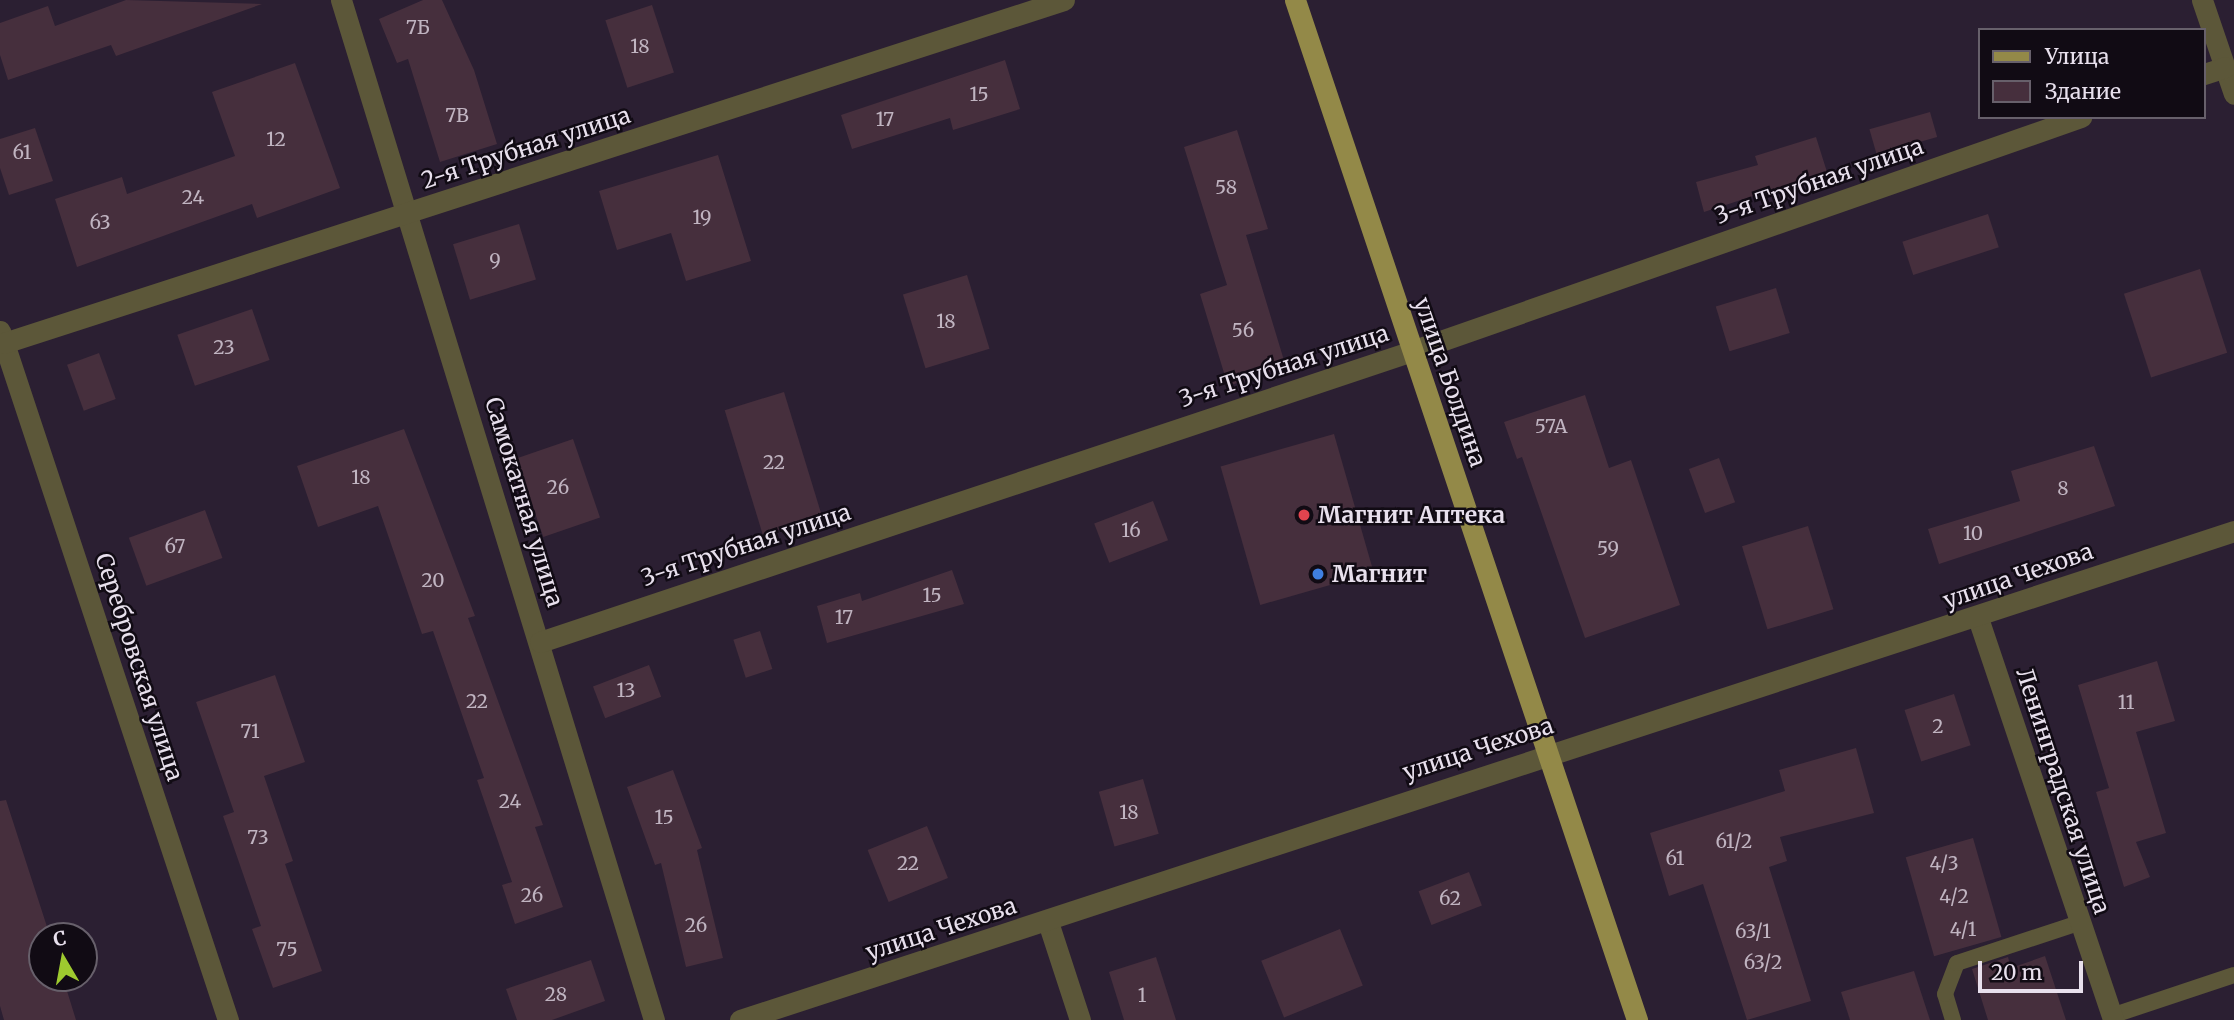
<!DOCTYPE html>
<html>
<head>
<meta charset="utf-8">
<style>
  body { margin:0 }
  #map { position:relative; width:2234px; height:1020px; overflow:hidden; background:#2b1f32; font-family:Merriweather,serif }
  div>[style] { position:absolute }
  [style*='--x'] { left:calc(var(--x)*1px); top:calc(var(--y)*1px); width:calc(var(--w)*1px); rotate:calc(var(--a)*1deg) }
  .building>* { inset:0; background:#462f3d; transform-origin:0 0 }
  .lane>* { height:16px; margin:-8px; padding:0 8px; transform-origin:8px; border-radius:8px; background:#5c5739 }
  .street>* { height:21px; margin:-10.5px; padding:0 10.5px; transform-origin:10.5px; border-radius:10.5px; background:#5c5739 }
  .primary>* { height:21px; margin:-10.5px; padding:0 10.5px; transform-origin:10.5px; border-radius:10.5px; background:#938948 }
  .dots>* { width:19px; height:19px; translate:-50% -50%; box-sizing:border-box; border:4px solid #110b14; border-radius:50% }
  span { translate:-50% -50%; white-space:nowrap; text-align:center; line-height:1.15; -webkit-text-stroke:5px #110b14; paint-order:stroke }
  .number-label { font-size:19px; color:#c0b4c1 }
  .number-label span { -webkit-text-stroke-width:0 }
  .street-label { font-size:23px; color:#e8e0ed }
  .poi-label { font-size:23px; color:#e8e0ed; font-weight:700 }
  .left { translate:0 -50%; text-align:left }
  .legend { position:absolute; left:1978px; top:28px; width:228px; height:91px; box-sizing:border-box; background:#110b14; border:2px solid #67606b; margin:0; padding:9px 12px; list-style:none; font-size:21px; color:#e8e0ed }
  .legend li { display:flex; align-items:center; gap:14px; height:35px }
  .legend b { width:35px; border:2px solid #67606b }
  .north { position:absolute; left:28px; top:922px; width:70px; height:70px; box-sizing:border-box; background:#110b14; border:2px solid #67606b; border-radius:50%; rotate:350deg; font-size:19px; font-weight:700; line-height:28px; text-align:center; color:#e8e0ed }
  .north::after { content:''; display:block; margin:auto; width:24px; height:32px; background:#9eca2f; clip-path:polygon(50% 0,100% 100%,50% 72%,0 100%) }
  .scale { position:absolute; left:1978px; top:961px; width:105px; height:32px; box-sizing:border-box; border:4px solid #e8e0ed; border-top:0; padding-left:9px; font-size:21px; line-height:24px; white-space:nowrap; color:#e8e0ed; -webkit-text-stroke:5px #110b14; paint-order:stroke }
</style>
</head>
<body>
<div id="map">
  <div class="building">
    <i style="clip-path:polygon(126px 0,262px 4px,116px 56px,111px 45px,8px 80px,0 55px,0 23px,48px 6px,55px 26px)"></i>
    <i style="clip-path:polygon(423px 0,442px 0,474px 70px,497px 144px,440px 162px,408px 59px,397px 63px,379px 19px)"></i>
    <i style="left:652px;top:5px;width:71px;height:49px;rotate:72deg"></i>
    <i style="clip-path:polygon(1005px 60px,1020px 109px,953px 130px,950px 118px,852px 149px,841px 115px)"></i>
    <i style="clip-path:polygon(295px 63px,340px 188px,257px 218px,252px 204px,77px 267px,55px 199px,122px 177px,127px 194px,235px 156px,212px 92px)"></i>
    <i style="left:1930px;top:112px;width:26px;height:63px;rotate:74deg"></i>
    <i style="clip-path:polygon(35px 128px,53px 181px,9px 195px,0 168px,0 139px)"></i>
    <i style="clip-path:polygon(1237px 130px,1268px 229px,1246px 235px,1286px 367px,1228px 386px,1200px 294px,1227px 285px,1184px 147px)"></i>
    <i style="clip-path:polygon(1816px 137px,1827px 172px,1704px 212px,1696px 182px,1758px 165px,1755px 156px)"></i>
    <i style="clip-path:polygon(718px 155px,751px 261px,686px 281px,671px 233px,617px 250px,599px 191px)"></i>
    <i style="left:1988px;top:214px;width:35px;height:90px;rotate:72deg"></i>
    <i style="left:519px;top:224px;width:58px;height:69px;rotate:73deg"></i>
    <i style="left:2200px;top:269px;width:88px;height:80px;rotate:72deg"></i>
    <i style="left:967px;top:275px;width:77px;height:67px;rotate:73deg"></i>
    <i style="left:1776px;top:288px;width:47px;height:63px;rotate:73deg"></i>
    <i style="left:252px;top:309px;width:54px;height:79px;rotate:71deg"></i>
    <i style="left:99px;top:353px;width:49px;height:34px;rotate:70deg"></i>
    <i style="left:784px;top:392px;width:130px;height:62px;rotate:73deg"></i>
    <i style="clip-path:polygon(1585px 395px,1609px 468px,1631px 460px,1680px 605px,1585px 638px,1522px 457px,1517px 459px,1504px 422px)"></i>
    <i style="clip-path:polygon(404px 429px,475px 616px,468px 618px,543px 825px,535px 827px,563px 907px,515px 924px,502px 885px,512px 882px,477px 780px,484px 778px,433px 631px,422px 634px,378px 506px,318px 527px,297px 466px)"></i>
    <i style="left:1334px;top:434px;width:144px;height:118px;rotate:74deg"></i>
    <i style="left:573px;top:439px;width:83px;height:60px;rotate:71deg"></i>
    <i style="clip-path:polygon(2094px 446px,2115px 506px,1939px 564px,1928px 529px,2020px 501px,2011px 471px)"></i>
    <i style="left:1719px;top:458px;width:47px;height:32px;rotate:70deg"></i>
    <i style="left:1153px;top:501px;width:42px;height:63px;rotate:69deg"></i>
    <i style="left:205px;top:510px;width:51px;height:81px;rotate:70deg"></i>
    <i style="left:1808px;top:526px;width:87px;height:69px;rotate:73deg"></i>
    <i style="clip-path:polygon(952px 570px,964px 604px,827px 643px,817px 606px,860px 593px,862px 601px)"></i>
    <i style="left:760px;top:631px;width:40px;height:28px;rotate:72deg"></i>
    <i style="clip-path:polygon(2157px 661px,2175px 721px,2136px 732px,2166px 833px,2136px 842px,2150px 877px,2124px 887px,2096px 792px,2109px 788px,2078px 685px)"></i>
    <i style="left:649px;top:665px;width:34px;height:60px;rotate:69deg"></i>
    <i style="clip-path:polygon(275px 675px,305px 762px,264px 776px,293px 861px,285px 864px,322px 971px,273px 988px,252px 929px,261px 926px,223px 816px,234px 812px,196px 702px)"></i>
    <i style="left:1954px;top:694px;width:54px;height:52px;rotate:72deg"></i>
    <i style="clip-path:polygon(1856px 748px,1874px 813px,1780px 837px,1787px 861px,1769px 867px,1811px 1001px,1747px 1020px,1703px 884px,1669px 896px,1650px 833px,1785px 791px,1779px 770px)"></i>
    <i style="clip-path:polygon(673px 770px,702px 848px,697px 850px,723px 958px,686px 967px,661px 863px,655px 865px,627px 787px)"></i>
    <i style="left:1143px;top:779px;width:57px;height:46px;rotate:74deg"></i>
    <i style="clip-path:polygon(6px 800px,50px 936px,42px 936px,42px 978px,63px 978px,76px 1020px,4px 1020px,0 1006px,0 801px)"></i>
    <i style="left:927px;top:826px;width:56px;height:64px;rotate:68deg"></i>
    <i style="left:1973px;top:838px;width:103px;height:70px;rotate:74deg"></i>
    <i style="left:1469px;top:872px;width:36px;height:54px;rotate:69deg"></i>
    <i style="left:1340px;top:929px;width:61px;height:85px;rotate:68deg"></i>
    <i style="clip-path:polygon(2045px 956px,2066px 1020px,1988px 1020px,1972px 969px,2008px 957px,2011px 968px)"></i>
    <i style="clip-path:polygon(1156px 957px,1176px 1020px,1124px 1020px,1109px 972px)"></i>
    <i style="clip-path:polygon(591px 960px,605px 1001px,552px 1020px,517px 1020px,506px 989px)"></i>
    <i style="clip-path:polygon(1914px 971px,1930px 1020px,1850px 1020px,1841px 992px)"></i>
  </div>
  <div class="lane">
    <i style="--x:2111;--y:1016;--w:130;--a:-18.4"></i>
    <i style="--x:1953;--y:1020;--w:27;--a:-107"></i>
    <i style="--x:1945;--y:994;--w:33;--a:-69"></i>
    <i style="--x:1957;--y:963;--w:128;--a:-18.2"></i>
  </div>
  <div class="street">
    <i style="--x:341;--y:0;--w:1067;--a:72.94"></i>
    <i style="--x:2202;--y:0;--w:99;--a:71.2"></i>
    <i style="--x:2204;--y:74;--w:22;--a:-18"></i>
    <i style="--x:0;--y:331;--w:726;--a:71.69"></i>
    <i style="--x:4;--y:343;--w:1114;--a:-17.93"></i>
    <i style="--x:1978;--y:618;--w:424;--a:71.4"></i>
    <i style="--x:540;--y:642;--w:919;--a:-18.45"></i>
    <i style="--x:1412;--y:351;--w:709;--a:-19.28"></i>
    <i style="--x:1048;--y:922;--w:103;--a:71.9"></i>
    <i style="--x:740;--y:1020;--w:1572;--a:-18.12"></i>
  </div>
  <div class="primary">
    <i style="--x:1295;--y:0;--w:1076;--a:71.46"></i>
  </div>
  <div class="dots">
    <i style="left:1304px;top:515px;background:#e0444e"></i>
    <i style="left:1318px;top:574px;background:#3f7fe0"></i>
  </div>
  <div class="number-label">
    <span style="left:418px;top:28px">7Б</span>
    <span style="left:640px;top:47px">18</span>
    <span style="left:979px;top:95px">15</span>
    <span style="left:457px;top:116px">7В</span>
    <span style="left:885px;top:120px">17</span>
    <span style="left:276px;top:140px">12</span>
    <span style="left:22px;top:153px">61</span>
    <span style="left:1226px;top:188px">58</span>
    <span style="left:193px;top:198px">24</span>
    <span style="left:702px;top:218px">19</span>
    <span style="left:100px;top:223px">63</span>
    <span style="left:495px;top:261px">9</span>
    <span style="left:946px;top:322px">18</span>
    <span style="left:1243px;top:331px">56</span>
    <span style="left:224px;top:348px">23</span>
    <span style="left:1551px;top:427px">57А</span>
    <span style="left:774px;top:463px">22</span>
    <span style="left:361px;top:478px">18</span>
    <span style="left:558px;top:488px">26</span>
    <span style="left:2063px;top:489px">8</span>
    <span style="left:1131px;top:531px">16</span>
    <span style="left:1973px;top:534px">10</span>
    <span style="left:175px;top:547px">67</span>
    <span style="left:1608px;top:549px">59</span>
    <span style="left:433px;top:581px">20</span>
    <span style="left:932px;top:596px">15</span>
    <span style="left:844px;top:618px">17</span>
    <span style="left:626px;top:691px">13</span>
    <span style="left:477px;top:702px">22</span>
    <span style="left:2126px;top:703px">11</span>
    <span style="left:1938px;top:727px">2</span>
    <span style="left:250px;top:732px">71</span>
    <span style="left:510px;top:802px">24</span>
    <span style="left:1129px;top:813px">18</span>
    <span style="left:664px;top:818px">15</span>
    <span style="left:258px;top:838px">73</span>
    <span style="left:1734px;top:842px">61/2</span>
    <span style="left:1675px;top:859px">61</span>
    <span style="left:908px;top:864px">22</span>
    <span style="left:1944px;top:864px">4/3</span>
    <span style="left:532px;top:896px">26</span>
    <span style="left:1954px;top:897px">4/2</span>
    <span style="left:1450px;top:899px">62</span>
    <span style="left:696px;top:926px">26</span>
    <span style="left:1963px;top:930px">4/1</span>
    <span style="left:1753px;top:932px">63/1</span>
    <span style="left:287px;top:950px">75</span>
    <span style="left:1763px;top:963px">63/2</span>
    <span style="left:556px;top:995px">28</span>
    <span style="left:1142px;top:996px">1</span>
  </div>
  <div class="street-label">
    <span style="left:526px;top:148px;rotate:-18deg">2-я Трубная улица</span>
    <span style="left:1819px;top:181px;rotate:-19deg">3-я Трубная улица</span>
    <span style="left:1284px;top:366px;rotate:-18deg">3-я Трубная улица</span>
    <span style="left:1450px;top:382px;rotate:71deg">улица Болдина</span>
    <span style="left:524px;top:502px;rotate:73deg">Самокатная улица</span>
    <span style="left:746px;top:545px;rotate:-18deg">3-я Трубная улица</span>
    <span style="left:2018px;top:576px;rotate:-19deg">улица Чехова</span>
    <span style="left:139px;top:667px;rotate:72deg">Серебровская улица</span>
    <span style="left:1478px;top:749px;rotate:-18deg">улица Чехова</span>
    <span style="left:2063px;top:791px;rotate:72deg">Ленинградская улица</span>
    <span style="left:941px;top:929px;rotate:-18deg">улица Чехова</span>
  </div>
  <div class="poi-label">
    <span class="left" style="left:1318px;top:515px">Магнит Аптека</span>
    <span class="left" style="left:1332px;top:574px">Магнит</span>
  </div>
  <ul class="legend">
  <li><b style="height:9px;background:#938948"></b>Улица</li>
  <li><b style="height:19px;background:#462f3d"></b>Здание</li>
  </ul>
  <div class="north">С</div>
  <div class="scale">20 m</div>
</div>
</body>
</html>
